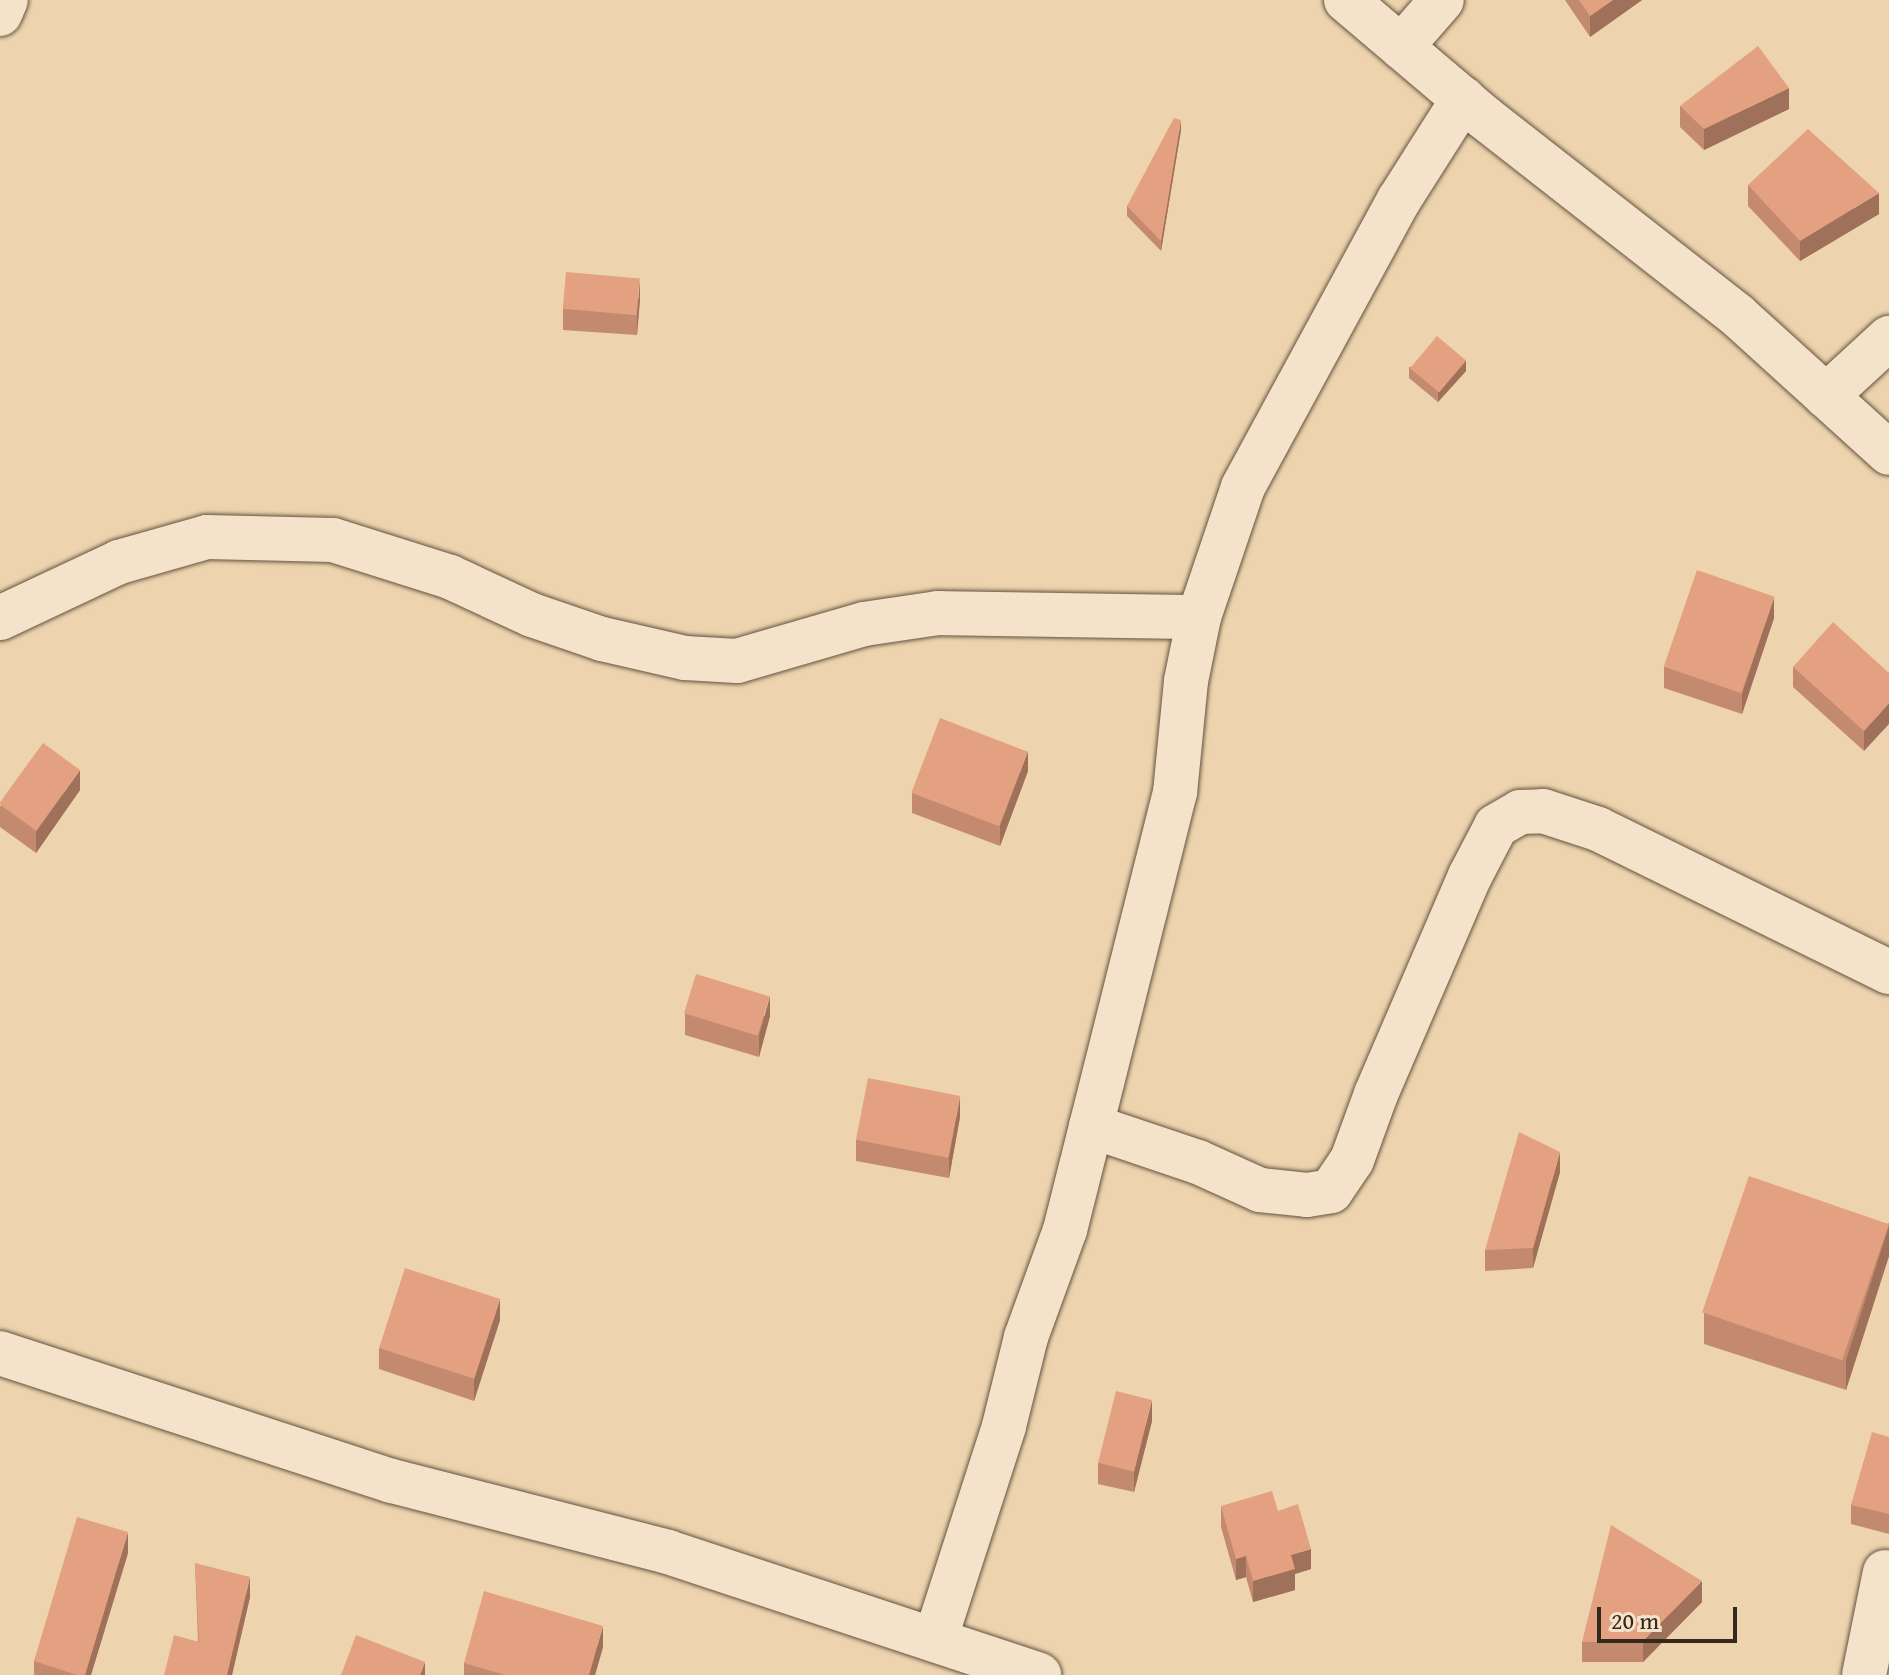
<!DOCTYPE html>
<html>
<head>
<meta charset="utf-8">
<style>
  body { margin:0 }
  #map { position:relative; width:1889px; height:1675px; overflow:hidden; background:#eed4ae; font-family:"Gentium Book Plus",serif }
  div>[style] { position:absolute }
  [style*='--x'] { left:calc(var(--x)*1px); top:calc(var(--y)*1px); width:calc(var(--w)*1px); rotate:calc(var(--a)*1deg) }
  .roads { filter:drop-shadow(0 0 2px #635440) drop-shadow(0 0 2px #635440) }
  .minor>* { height:44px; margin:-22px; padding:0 22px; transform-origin:22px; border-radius:22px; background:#f4e3ca }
  .wall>* { inset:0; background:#c38a70 }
  .shaded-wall>* { inset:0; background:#9f715b }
  .building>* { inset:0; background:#e3a182; transform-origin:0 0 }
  span { translate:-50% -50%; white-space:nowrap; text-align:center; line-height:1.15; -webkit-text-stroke:7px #f4e3ca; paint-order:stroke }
  .scale { position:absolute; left:1597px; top:1607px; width:140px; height:36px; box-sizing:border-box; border:4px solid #35291c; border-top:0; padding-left:10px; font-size:24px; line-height:28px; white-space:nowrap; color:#35291c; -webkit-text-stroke:6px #f4e3ca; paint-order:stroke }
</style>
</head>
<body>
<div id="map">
  <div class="roads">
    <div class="minor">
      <i style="--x:1346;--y:0;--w:182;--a:40.3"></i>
      <i style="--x:1485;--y:118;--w:320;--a:38"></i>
      <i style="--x:1737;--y:315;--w:205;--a:42.2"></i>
      <i style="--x:0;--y:14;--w:15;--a:-67"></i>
      <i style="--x:1401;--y:47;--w:62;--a:-48.9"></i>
      <i style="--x:1826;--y:396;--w:86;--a:-42.6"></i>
      <i style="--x:0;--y:618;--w:132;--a:-25.2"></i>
      <i style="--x:119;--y:562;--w:91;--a:-15.9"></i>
      <i style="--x:207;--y:537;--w:126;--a:1.4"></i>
      <i style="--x:333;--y:540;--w:123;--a:17.5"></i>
      <i style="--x:450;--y:577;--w:90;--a:24.9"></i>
      <i style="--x:532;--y:615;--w:74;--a:18.9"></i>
      <i style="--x:602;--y:639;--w:85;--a:12.9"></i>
      <i style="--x:685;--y:658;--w:52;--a:3.3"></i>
      <i style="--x:737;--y:661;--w:132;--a:-16.2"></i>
      <i style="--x:864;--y:624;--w:75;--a:-8.5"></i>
      <i style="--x:938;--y:613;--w:261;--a:0.9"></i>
      <i style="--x:1091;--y:1126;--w:113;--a:18.6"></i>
      <i style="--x:1198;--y:1162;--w:68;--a:24.3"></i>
      <i style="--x:1260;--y:1190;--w:47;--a:6.1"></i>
      <i style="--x:1307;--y:1195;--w:24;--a:-9"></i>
      <i style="--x:1331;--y:1191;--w:37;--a:-56"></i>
      <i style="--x:1352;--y:1160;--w:70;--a:-70"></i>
      <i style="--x:1376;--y:1094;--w:237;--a:-66.7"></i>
      <i style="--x:1470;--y:876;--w:56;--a:-62.5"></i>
      <i style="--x:1496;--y:826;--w:28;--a:-30"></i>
      <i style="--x:1520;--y:812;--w:23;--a:-2"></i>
      <i style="--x:1543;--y:811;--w:58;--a:18.1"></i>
      <i style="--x:1598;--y:829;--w:324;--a:26.2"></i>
      <i style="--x:0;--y:1353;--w:412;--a:18.1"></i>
      <i style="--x:392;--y:1481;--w:285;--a:14.4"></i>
      <i style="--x:668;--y:1552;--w:391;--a:18.3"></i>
      <i style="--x:935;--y:1640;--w:225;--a:-72.1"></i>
      <i style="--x:1004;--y:1426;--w:92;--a:-76.1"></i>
      <i style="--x:1026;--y:1337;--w:114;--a:-70"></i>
      <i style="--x:1065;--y:1230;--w:451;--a:-75.9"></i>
      <i style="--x:1175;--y:793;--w:113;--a:-84.4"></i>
      <i style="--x:1186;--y:681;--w:65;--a:-78.5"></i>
      <i style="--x:1199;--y:617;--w:137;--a:-71.3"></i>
      <i style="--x:1243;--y:487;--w:327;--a:-61.5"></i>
      <i style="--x:1399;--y:200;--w:120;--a:-57.6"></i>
      <i style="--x:1864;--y:1675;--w:105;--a:-78.5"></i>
    </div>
  </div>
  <div class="wall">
    <i style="clip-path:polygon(1565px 0,1642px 0,1590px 37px)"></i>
    <i style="clip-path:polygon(1680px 106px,1789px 109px,1704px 150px,1680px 127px)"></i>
    <i style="clip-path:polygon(1181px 130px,1161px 251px,1127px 216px,1127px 206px)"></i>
    <i style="clip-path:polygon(1748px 185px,1879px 214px,1800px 261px,1748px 206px)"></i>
    <i style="clip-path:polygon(640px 299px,637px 335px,563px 330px,563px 309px)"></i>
    <i style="clip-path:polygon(1409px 367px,1466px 371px,1438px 402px,1409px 378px)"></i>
    <i style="clip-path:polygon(1774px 618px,1742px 714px,1664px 688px,1664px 667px)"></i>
    <i style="clip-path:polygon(1793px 667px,1889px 673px,1864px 751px,1793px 687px)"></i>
    <i style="clip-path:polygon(1028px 771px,1000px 846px,912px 813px,912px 793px)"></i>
    <i style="clip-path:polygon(80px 790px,36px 853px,0 827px,0 806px)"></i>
    <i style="clip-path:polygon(685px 1014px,770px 1016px,759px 1057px,685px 1035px)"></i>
    <i style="clip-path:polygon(960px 1117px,949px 1178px,856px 1161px,856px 1140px)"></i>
    <i style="clip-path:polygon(1560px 1172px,1533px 1268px,1485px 1271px,1485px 1250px)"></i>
    <i style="clip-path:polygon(1889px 1223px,1889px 1256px,1846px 1390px,1704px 1344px,1704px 1313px)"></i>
    <i style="clip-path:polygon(500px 1320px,474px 1401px,379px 1369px,379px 1348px)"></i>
    <i style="clip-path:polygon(1152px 1421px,1134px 1492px,1098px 1484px,1098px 1463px)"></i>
    <i style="clip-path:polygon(1889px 1437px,1889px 1534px,1851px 1524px,1851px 1505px)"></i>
    <i style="clip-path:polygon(1221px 1506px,1278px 1511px,1311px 1569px,1295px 1574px,1295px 1590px,1253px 1602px,1246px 1577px,1236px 1580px,1221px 1527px)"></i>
    <i style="clip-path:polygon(128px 1553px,91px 1675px,34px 1675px,34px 1661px)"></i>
    <i style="clip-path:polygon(195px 1563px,250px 1597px,232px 1675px,164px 1675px,198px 1641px)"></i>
    <i style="clip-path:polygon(1702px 1602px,1643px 1662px,1582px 1662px,1582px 1642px)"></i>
    <i style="clip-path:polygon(603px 1647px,595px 1675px,464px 1675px,464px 1663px)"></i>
  </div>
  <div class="shaded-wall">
    <i style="clip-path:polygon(1613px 0,1642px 0,1590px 37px,1590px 16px)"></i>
    <i style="clip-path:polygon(1789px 88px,1789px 109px,1704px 150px,1704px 129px)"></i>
    <i style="clip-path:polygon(1181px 120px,1181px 130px,1161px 251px,1161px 241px)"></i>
    <i style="clip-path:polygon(1879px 193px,1879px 214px,1800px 261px,1800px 241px)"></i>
    <i style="clip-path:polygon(640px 279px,640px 299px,637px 335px,637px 315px)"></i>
    <i style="clip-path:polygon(1466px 360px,1466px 371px,1438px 402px,1438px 392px)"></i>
    <i style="clip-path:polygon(1774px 597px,1774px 618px,1742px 714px,1742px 694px)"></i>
    <i style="clip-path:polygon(1889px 703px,1889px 724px,1864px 751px,1864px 731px)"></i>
    <i style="clip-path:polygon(1028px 751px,1028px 771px,1000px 846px,1000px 826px)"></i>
    <i style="clip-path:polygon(80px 770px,80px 790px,36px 853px,36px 832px)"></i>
    <i style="clip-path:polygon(770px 996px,770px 1016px,759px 1057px,759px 1036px)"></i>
    <i style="clip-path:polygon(960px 1096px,960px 1117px,949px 1178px,949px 1158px)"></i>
    <i style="clip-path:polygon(1560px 1152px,1560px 1172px,1533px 1268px,1533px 1248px)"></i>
    <i style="clip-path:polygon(1889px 1226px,1889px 1256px,1846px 1390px,1846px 1360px)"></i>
    <i style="clip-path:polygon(500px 1299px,500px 1320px,474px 1401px,474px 1380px)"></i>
    <i style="clip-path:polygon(1152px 1400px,1152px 1421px,1134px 1492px,1134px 1472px)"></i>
    <i style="clip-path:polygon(128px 1532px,128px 1553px,91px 1675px,85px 1675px)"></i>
    <i style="clip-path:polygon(1311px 1549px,1311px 1569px,1295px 1574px,1295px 1590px,1253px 1602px,1253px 1581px,1291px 1555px)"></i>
    <i style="clip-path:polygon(1246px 1556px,1246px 1577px,1236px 1580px,1236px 1559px)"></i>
    <i style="clip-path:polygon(250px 1577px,250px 1597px,232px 1675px,227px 1675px)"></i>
    <i style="clip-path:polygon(1702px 1581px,1702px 1602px,1643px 1662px,1643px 1641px)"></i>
    <i style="clip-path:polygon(603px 1626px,603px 1647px,595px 1675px,589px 1675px)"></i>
    <i style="clip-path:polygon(425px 1662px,425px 1675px,420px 1675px)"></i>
  </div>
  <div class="building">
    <i style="clip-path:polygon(1579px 0,1613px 0,1590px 16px)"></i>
    <i style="clip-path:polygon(1758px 46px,1789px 88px,1704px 129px,1680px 106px)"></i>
    <i style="clip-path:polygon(1174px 118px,1181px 120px,1161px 241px,1127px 206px)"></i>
    <i style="clip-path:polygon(1808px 129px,1879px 193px,1800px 241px,1748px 185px)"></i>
    <i style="left:566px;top:272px;width:74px;height:37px;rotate:5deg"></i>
    <i style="left:1437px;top:336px;width:38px;height:42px;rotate:40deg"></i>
    <i style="left:1697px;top:570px;width:82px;height:102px;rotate:19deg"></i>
    <i style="clip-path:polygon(1833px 622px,1889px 673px,1889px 703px,1864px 731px,1793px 667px)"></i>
    <i style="left:940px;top:718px;width:94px;height:80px;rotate:21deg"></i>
    <i style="left:43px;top:743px;width:46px;height:75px;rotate:36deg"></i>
    <i style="left:696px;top:974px;width:77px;height:41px;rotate:17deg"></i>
    <i style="left:868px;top:1078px;width:94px;height:63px;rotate:11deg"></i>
    <i style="clip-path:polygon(1519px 1132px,1560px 1152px,1533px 1248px,1485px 1250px)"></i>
    <i style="left:1749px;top:1176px;width:148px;height:144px;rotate:19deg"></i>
    <i style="left:405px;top:1268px;width:100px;height:84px;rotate:18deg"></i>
    <i style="left:1116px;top:1391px;width:37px;height:74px;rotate:14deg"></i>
    <i style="clip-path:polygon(1872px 1432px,1889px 1437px,1889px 1514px,1851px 1505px)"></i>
    <i style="clip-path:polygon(1272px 1491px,1278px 1511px,1298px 1504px,1311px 1549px,1291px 1555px,1295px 1569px,1253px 1581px,1246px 1556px,1236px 1559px,1221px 1506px)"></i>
    <i style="clip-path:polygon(77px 1517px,128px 1532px,85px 1675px,77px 1675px,34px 1661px)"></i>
    <i style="clip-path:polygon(1611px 1525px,1702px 1581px,1643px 1641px,1582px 1642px)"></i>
    <i style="clip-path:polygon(195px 1563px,250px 1577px,227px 1675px,164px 1675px,174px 1635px,199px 1642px)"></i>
    <i style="clip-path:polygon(484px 1591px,603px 1626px,589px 1675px,505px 1675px,464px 1663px)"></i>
    <i style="clip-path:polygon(356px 1635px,425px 1662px,420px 1675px,341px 1675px)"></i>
  </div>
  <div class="scale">20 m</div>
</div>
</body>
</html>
